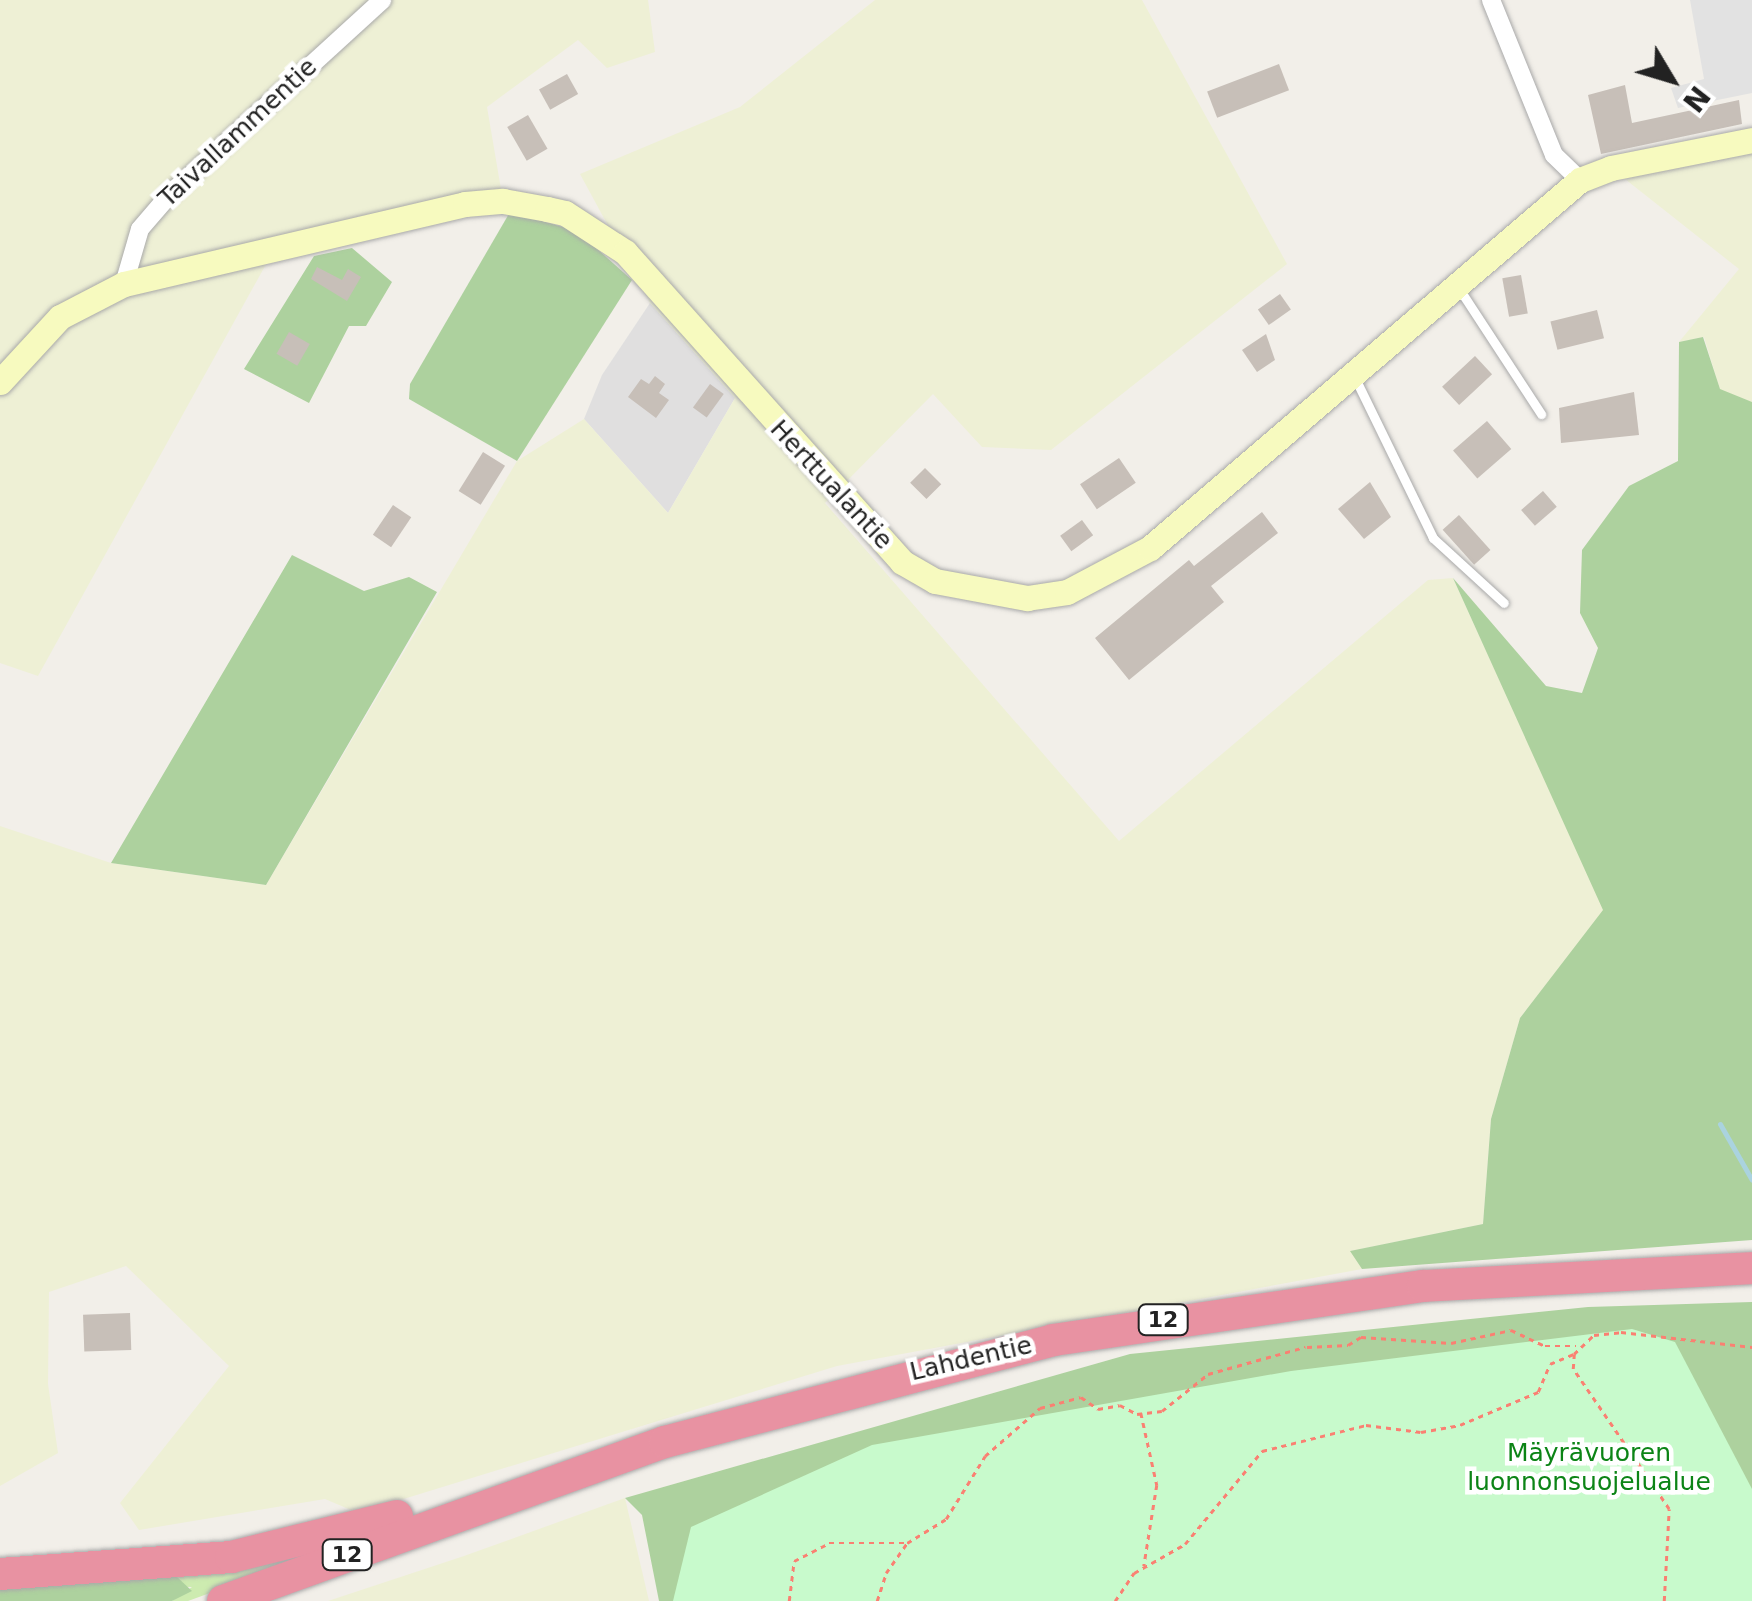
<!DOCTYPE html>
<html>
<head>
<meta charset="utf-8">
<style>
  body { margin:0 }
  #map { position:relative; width:1752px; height:1601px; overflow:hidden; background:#f2efe9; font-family:"DejaVu Sans",sans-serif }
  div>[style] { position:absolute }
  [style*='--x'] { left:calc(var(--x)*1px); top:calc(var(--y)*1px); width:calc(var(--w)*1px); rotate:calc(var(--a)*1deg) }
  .residential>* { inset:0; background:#e0dfdf }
  .farmland>* { inset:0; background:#eef0d5 }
  .grass>* { inset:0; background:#cdebb0 }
  .forest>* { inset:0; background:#add19e }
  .park>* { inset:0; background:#c8facc }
  .parking>* { inset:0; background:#e2e2e2 }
  .stream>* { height:5px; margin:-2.5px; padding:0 2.5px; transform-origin:2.5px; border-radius:2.5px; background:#aad3df }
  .building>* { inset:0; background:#c7bfb8; transform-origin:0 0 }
  .path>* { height:2.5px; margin-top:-1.25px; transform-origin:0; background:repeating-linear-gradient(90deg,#fa8072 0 5px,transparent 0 10px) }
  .roads { filter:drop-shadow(0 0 2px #a9a9a9) drop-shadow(0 0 2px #a9a9a9) }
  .lane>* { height:9px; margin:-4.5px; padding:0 4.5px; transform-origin:4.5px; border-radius:4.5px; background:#fff }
  .street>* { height:18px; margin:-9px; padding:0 9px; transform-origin:9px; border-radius:9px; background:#fff }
  .secondary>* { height:25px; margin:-12.5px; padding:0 12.5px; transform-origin:12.5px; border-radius:12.5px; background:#f7fabf }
  .highway>* { height:32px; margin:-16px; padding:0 16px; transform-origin:16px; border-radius:16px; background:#e892a2 }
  span { translate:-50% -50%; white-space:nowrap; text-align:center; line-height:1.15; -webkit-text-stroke:9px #fff; paint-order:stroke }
  .shield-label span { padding:2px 8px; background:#fff; border:2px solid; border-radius:8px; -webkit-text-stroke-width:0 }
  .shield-label { font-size:22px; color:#222; font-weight:700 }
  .street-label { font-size:25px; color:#222 }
  .park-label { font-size:25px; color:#0c8416 }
  .north { position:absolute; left:1622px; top:30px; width:100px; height:100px; -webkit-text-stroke:8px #fff; paint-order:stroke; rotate:128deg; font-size:28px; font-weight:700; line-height:40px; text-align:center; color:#222 }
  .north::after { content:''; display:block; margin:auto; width:35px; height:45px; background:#222; clip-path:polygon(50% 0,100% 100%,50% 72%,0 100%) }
</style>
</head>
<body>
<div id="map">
  <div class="residential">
    <i style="clip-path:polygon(650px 303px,735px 398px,668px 513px,584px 419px,602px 375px)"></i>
  </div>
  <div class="farmland">
    <i style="clip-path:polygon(0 0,648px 0,655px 52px,607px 68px,578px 40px,487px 107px,503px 201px,275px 248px,38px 676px,0 663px)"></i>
    <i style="clip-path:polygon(875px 0,1142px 0,1287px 264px,1051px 450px,982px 447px,933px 394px,825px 503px,1119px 841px,1428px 580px,1453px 578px,1604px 910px,1520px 1018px,1491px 1119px,1483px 1224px,1351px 1251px,1362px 1269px,837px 1366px,358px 1513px,325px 1499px,139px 1530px,120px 1503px,229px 1366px,126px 1266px,49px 1292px,48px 1384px,58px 1453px,0 1486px,0 826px,111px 863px,266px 885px,517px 461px,584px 419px,668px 513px,735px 398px,650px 303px,580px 174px,740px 107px)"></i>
    <i style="clip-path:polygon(1752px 134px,1752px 402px,1748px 405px,1720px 390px,1704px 337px,1679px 342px,1739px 269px,1611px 168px)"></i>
    <i style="clip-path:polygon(625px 1498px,649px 1601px,328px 1601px,464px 1556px)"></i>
  </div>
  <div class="grass">
    <i style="clip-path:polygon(375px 1533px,188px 1601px,172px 1601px,192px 1587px,0 1582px)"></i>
  </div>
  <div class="forest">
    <i style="clip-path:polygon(510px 212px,577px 231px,632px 280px,517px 461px,409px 399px,410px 384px)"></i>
    <i style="clip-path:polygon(352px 248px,392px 282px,366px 326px,349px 326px,309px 403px,244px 369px,314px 256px)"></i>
    <i style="clip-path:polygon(1703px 337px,1720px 389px,1752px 402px,1752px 1240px,1362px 1269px,1350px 1251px,1483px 1224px,1491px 1119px,1520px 1018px,1603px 910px,1453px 578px,1546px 686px,1582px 693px,1598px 648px,1580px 613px,1582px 550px,1629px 486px,1678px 461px,1679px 342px)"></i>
    <i style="clip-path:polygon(292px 555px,364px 591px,409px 577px,437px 592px,266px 885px,111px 863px)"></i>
    <i style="clip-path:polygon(1752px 1302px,1752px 1601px,659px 1601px,642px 1515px,625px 1498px,1130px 1354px,1588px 1307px)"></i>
    <i style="clip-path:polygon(176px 1576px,192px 1591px,172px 1601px,0 1601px,0 1589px)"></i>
  </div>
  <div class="park">
    <i style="clip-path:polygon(1632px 1329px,1675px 1342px,1752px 1489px,1752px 1601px,673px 1601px,691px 1527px,872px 1445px,1291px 1371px)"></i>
  </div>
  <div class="parking">
    <i style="clip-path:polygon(1690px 0,1752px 0,1752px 93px,1678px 108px,1671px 88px,1704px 79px)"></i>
  </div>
  <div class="stream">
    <i style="--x:1720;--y:1124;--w:64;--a:60.3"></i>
  </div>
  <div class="building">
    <i style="left:1279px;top:64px;width:28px;height:77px;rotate:69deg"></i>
    <i style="left:567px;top:74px;width:23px;height:32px;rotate:61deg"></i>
    <i style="clip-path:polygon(1625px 85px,1632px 123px,1739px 100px,1742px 124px,1601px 154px,1588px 95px)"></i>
    <i style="left:528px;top:115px;width:39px;height:24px;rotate:60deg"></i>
    <i style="clip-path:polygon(317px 267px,342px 280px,348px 269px,361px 277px,347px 301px,311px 279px)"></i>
    <i style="left:1521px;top:275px;width:39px;height:19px;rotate:80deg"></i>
    <i style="left:1280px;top:294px;width:19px;height:27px;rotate:55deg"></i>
    <i style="left:1597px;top:310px;width:29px;height:48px;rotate:76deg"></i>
    <i style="left:289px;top:332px;width:24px;height:25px;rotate:30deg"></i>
    <i style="clip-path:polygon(1266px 334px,1275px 360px,1257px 372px,1242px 350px)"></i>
    <i style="left:1475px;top:356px;width:25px;height:45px;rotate:47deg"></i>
    <i style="clip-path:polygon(655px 376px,665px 384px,659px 393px,669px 400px,656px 418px,628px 397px,641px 379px,649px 384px)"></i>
    <i style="left:710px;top:384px;width:17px;height:29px;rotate:36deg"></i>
    <i style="clip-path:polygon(1634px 392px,1639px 435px,1561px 443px,1559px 408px)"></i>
    <i style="left:1487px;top:421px;width:37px;height:45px;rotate:49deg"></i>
    <i style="left:483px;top:452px;width:26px;height:46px;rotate:32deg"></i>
    <i style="left:1119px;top:458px;width:30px;height:47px;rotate:56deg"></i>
    <i style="left:925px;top:468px;width:23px;height:21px;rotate:45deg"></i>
    <i style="clip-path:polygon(1370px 482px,1391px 517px,1364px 539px,1338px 509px)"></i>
    <i style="left:1543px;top:491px;width:21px;height:29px;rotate:49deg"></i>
    <i style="left:393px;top:505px;width:22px;height:36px;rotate:34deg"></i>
    <i style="clip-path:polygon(1262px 512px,1278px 533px,1211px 586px,1224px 602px,1129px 680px,1095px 638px,1189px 560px,1194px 566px)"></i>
    <i style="left:1459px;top:515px;width:47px;height:22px;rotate:48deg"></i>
    <i style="left:1082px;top:520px;width:19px;height:27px;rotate:54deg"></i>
    <i style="left:130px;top:1313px;width:37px;height:47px;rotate:88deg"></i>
  </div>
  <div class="path">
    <i style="--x:1307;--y:1347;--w:41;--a:-2.8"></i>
    <i style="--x:1348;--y:1345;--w:15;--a:-32"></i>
    <i style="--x:1361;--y:1337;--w:90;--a:3.8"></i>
    <i style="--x:1451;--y:1343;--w:61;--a:-12.2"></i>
    <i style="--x:1511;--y:1330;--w:38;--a:25"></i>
    <i style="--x:1545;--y:1346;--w:31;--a:0"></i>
    <i style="--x:1141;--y:1413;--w:74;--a:77.5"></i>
    <i style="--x:1157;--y:1485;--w:82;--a:99.1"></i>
    <i style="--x:789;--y:1601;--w:40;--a:-82.9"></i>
    <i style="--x:794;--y:1561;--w:39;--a:-27"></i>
    <i style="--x:829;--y:1543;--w:78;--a:0"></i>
    <i style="--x:877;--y:1601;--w:29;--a:-72"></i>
    <i style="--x:886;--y:1573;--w:37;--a:-55"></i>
    <i style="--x:907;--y:1543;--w:46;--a:-31.6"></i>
    <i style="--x:946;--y:1519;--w:74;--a:-58.2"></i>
    <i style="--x:985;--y:1456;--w:73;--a:-41.1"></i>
    <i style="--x:1040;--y:1408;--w:42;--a:-15"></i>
    <i style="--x:1081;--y:1397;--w:21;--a:35"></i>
    <i style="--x:1098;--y:1409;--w:22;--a:-10"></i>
    <i style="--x:1120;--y:1405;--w:19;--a:28"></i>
    <i style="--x:1137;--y:1414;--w:25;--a:-7"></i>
    <i style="--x:1162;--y:1411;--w:59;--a:-38.8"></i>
    <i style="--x:1208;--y:1374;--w:101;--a:-15.6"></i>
    <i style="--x:1115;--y:1601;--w:34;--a:-56"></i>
    <i style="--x:1134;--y:1573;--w:59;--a:-29.6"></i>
    <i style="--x:1185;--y:1544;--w:121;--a:-50.4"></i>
    <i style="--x:1262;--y:1451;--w:107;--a:-14"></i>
    <i style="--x:1366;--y:1425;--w:55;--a:7.3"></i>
    <i style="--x:1421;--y:1432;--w:40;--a:-10"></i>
    <i style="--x:1460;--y:1425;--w:85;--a:-22.9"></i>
    <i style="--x:1538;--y:1392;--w:30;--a:-67"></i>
    <i style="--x:1550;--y:1364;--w:26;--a:-23"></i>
    <i style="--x:1664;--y:1601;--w:92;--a:-86.9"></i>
    <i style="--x:1669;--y:1509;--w:170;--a:-124.4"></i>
    <i style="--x:1573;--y:1369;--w:15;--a:-86"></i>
    <i style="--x:1574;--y:1354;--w:28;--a:-44"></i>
    <i style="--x:1594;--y:1335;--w:27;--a:-6"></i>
    <i style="--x:1621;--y:1332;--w:132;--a:6.5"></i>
  </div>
  <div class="roads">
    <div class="lane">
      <i style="--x:1458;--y:287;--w:152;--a:56.8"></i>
      <i style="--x:1355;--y:378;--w:178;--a:64"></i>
      <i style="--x:1433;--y:538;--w:96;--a:42.5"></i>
    </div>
    <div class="street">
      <i style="--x:1491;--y:0;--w:167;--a:67.9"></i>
      <i style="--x:1554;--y:155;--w:36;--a:44"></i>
      <i style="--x:124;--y:284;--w:57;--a:-73.8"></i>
      <i style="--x:140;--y:229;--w:48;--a:-49.3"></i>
      <i style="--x:171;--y:193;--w:286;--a:-42.4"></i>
    </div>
    <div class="secondary">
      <i style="--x:0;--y:382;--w:88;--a:-47.3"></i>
      <i style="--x:60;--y:317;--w:72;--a:-27.3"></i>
      <i style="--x:124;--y:284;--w:350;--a:-13.2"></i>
      <i style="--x:465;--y:204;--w:38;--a:-5"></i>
      <i style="--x:503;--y:201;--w:45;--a:10.3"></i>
      <i style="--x:547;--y:209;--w:18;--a:13"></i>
      <i style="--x:565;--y:213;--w:72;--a:33"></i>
      <i style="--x:625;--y:252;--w:416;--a:48.2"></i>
      <i style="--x:902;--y:562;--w:38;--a:30"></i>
      <i style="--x:935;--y:581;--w:94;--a:10.5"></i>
      <i style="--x:1027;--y:598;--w:40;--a:-8.5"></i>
      <i style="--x:1067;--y:592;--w:94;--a:-27.9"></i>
      <i style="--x:1150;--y:548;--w:566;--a:-40.56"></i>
      <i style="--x:1580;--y:180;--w:33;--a:-21"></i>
      <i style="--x:1611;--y:168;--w:144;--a:-11.2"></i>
    </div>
    <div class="highway">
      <i style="--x:0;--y:1574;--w:232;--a:-4.2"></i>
      <i style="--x:231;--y:1557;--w:171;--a:-13.9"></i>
      <i style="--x:223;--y:1601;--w:470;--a:-19.8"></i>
      <i style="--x:665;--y:1442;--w:401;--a:-14.7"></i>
      <i style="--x:1053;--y:1340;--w:374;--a:-8.3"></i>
      <i style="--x:1423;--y:1286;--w:329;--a:-3.1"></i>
    </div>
  </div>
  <div class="shield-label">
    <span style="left:1163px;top:1320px">12</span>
    <span style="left:347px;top:1555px">12</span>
  </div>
  <div class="street-label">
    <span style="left:238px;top:133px;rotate:-43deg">Taivallammentie</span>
    <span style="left:831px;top:485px;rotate:47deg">Herttualantie</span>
    <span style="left:971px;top:1359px;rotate:-13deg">Lahdentie</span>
  </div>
  <div class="park-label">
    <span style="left:1589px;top:1468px">Mäyrävuoren<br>luonnonsuojelualue</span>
  </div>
  <div class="north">N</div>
</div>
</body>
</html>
